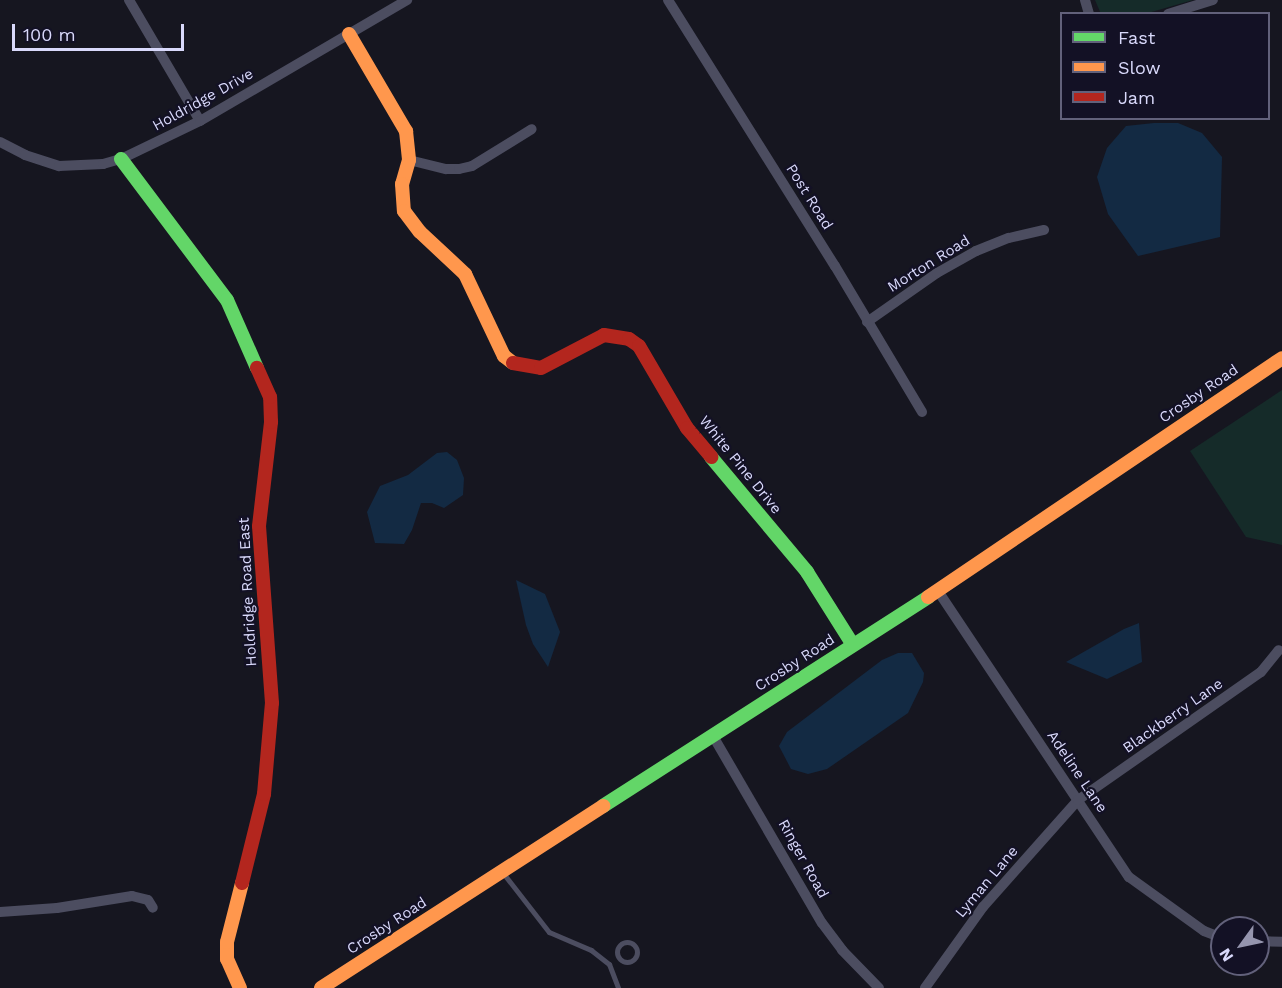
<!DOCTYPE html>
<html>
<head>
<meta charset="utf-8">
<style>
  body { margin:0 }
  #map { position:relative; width:1282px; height:988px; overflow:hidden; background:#161620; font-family:"Work Sans",sans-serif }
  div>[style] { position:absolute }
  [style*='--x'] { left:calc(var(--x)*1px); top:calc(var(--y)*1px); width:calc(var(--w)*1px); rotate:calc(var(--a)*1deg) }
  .green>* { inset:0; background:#152b29 }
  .water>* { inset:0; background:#132a43 }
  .lane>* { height:5px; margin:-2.5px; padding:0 2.5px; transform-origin:2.5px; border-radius:2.5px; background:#4c4d60 }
  .lane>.ring { margin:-2.5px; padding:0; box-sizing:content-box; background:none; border:5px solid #4c4d60; border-radius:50% }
  .street>* { height:10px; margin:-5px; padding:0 5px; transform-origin:5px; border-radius:5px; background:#4c4d60 }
  .fast>* { height:14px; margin:-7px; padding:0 7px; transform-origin:7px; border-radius:7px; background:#63d668 }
  .slow>* { height:14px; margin:-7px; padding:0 7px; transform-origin:7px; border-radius:7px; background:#ff974d }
  .jam>* { height:14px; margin:-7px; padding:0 7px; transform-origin:7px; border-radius:7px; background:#b3261e }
  span { translate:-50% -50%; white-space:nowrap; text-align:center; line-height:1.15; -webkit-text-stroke:4.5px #131125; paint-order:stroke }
  .street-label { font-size:15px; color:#d9d9fb }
  .legend { position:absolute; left:1060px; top:12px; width:210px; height:108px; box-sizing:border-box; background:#131125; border:2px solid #62617b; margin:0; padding:8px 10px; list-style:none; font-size:18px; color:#d9d9fb }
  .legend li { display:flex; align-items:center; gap:12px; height:30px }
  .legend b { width:30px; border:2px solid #62617b }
  .north { position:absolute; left:1210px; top:916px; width:60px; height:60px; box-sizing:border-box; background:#131125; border:2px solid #62617b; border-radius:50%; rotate:237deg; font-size:16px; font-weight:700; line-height:24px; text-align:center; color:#d9d9fb }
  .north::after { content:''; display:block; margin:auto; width:21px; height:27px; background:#9595ae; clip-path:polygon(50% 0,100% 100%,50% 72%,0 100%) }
  .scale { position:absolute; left:12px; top:24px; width:172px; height:27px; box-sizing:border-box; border:3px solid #d9d9fb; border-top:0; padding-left:8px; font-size:18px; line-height:21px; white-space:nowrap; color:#d9d9fb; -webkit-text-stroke:4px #131125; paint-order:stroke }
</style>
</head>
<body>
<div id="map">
  <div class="green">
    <i style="clip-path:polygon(1095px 0,1193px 0,1148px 13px,1101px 14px)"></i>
    <i style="clip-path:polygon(1282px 390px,1282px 545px,1246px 537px,1190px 451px)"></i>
  </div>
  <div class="water">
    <i style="clip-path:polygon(1154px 123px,1178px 123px,1202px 133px,1222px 157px,1220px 237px,1138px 256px,1108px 214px,1097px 177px,1107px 148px,1126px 126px)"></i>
    <i style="clip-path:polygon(447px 452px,457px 460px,464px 478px,463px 495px,444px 508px,432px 503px,421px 503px,412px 530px,404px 544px,375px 543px,367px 512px,380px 486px,408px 475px,437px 453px)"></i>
    <i style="clip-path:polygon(516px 580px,545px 594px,560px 632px,548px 667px,533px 644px,526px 625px)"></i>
    <i style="clip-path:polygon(1139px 623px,1142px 662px,1107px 679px,1066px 662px,1124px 629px)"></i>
    <i style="clip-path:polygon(898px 653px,912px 653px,924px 673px,923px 682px,908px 713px,827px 769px,808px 774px,791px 769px,779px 746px,787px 732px,882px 660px)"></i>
  </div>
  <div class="lane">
    <i style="--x:503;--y:873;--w:75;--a:52.1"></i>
    <i style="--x:549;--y:932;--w:46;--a:23.2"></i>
    <i style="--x:591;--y:950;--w:23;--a:38"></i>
    <i style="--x:609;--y:964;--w:26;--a:69"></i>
    <i class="ring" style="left:617px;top:942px;width:15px;height:15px"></i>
  </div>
  <div class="street">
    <i style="--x:129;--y:0;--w:140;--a:59.6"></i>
    <i style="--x:668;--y:0;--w:314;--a:57.9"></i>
    <i style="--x:835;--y:266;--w:170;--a:59.2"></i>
    <i style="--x:1085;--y:0;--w:15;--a:74"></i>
    <i style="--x:1168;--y:14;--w:47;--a:-17.3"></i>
    <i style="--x:0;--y:142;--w:28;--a:27"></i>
    <i style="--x:25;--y:155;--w:36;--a:18"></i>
    <i style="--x:59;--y:166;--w:44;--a:-2.6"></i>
    <i style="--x:103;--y:164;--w:19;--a:-16"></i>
    <i style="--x:121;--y:159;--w:88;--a:-25.7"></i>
    <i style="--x:200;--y:121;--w:240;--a:-30.3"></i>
    <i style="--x:409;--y:160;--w:38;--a:14"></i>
    <i style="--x:446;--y:169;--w:13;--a:0"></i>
    <i style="--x:459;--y:169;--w:13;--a:-13"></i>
    <i style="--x:472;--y:166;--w:70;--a:-31.7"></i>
    <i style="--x:867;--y:322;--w:85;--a:-35"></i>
    <i style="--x:937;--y:273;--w:45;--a:-29.4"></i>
    <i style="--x:976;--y:251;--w:35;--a:-22"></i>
    <i style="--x:1009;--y:238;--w:36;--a:-13"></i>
    <i style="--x:938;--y:591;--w:344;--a:56.3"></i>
    <i style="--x:1129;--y:877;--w:92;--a:35.8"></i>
    <i style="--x:1204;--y:931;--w:19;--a:21"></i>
    <i style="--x:713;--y:736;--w:216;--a:59.8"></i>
    <i style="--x:822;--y:923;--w:34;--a:53"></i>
    <i style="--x:842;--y:950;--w:53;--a:45.8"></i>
    <i style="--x:0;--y:912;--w:57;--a:-4"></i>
    <i style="--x:57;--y:908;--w:76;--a:-9.1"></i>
    <i style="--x:132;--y:896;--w:16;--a:14"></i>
    <i style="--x:148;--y:900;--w:9;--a:58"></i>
    <i style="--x:1258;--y:941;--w:24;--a:2"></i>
    <i style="--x:925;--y:988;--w:100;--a:-54.4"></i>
    <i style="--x:983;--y:907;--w:143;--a:-48.4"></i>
    <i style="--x:1078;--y:800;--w:223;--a:-35"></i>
    <i style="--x:1261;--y:672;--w:28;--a:-51"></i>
  </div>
  <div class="fast">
    <i style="--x:121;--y:159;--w:176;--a:53.1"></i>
    <i style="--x:227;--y:300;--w:74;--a:66.2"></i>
    <i style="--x:711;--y:457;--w:150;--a:50.1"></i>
    <i style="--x:807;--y:572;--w:86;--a:57.8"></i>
    <i style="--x:603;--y:806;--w:386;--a:-32.7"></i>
  </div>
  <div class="slow">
    <i style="--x:349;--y:34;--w:113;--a:59.6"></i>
    <i style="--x:406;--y:131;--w:29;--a:84"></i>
    <i style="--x:409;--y:160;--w:25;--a:106"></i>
    <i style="--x:402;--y:184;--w:27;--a:86"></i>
    <i style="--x:404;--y:211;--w:26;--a:53"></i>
    <i style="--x:420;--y:232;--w:62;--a:43"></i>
    <i style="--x:465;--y:274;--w:91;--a:64.6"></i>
    <i style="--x:504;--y:356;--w:11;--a:38"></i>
    <i style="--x:928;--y:597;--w:427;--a:-34"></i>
    <i style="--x:240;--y:988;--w:32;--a:-114"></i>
    <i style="--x:227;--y:959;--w:17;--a:-90"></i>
    <i style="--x:227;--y:942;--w:61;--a:-75.7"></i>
    <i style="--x:321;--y:988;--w:336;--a:-32.8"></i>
  </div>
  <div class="jam">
    <i style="--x:513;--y:363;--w:28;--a:10"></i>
    <i style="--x:541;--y:368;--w:71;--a:-27.6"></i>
    <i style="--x:604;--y:335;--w:25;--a:9"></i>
    <i style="--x:629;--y:339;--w:12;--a:35"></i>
    <i style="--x:639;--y:346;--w:95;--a:59.7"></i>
    <i style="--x:687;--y:428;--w:38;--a:50"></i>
    <i style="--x:242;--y:883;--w:92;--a:-76.1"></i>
    <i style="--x:264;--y:794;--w:91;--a:-85"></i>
    <i style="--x:272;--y:703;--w:177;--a:-94.2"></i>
    <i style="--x:259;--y:526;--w:105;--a:-83.4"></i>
    <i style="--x:271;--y:422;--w:25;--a:-92"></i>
    <i style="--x:270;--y:397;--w:32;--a:-114"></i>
  </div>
  <div class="street-label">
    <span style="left:203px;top:100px;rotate:-29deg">Holdridge Drive</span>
    <span style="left:809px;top:197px;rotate:58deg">Post Road</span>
    <span style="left:929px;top:264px;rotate:-32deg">Morton Road</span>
    <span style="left:1199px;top:394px;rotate:-34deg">Crosby Road</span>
    <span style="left:740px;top:465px;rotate:51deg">White Pine Drive</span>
    <span style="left:248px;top:592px;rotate:-93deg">Holdridge Road East</span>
    <span style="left:795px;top:663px;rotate:-33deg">Crosby Road</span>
    <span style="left:1173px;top:716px;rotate:-35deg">Blackberry Lane</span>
    <span style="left:1077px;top:772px;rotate:56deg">Adeline Lane</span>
    <span style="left:803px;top:859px;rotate:61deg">Ringer Road</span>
    <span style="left:987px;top:882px;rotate:-50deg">Lyman Lane</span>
    <span style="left:387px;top:926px;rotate:-33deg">Crosby Road</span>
  </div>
  <ul class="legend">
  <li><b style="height:8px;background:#63d668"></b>Fast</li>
  <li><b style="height:8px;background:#ff974d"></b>Slow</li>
  <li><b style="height:8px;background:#b3261e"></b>Jam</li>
  </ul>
  <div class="north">N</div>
  <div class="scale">100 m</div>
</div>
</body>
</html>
